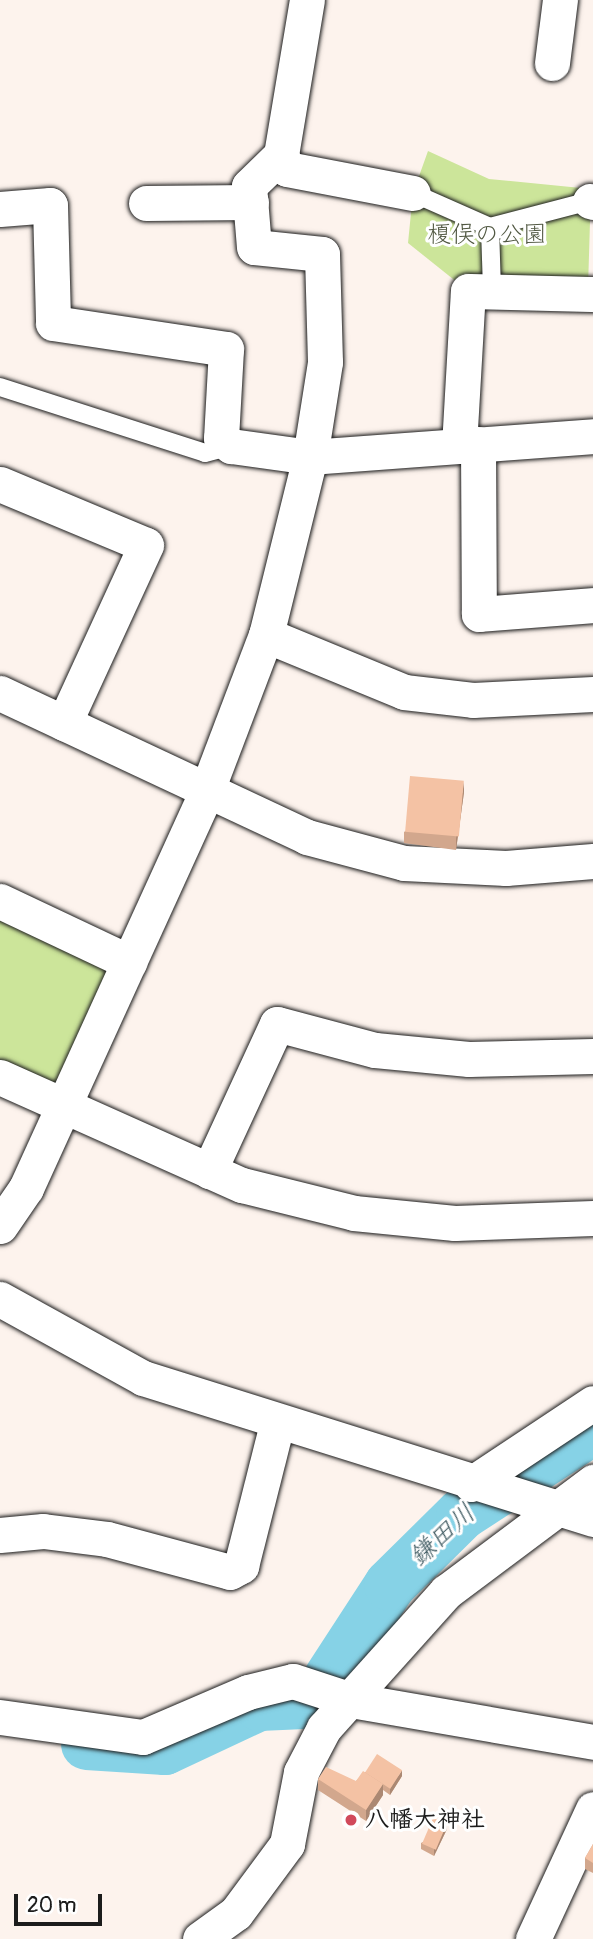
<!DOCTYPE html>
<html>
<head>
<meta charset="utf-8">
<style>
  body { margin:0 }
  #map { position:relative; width:593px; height:1939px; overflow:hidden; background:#fdf3ed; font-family:Pangolin,"Klee One",sans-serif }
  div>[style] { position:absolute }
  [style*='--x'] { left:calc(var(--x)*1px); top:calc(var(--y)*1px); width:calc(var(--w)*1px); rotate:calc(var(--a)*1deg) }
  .green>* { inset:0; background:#cce59a }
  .river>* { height:52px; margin:-26px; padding:0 26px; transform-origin:26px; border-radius:26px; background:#86d2e6 }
  .roads { filter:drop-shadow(0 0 2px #1c1c1c) drop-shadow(0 0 2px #1c1c1c) }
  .lane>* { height:18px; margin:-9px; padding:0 9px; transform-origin:9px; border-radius:9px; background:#fff }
  .street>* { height:35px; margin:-17.5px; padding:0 17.5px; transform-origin:17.5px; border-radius:17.5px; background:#fff }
  .wall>* { inset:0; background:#d2a78d }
  .shaded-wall>* { inset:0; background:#ab8873 }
  .building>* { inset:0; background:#f4c2a4; transform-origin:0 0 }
  .dots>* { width:19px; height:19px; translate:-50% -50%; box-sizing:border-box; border:4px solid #fff; border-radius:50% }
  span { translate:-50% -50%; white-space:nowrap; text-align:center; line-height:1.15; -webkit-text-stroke:6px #fff; paint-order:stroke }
  .park-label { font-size:24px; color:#515842 }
  .poi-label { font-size:24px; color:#1c1c1c; font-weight:700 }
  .left { translate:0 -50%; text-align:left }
  .water-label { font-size:26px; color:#415c63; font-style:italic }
  .scale { position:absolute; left:14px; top:1894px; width:88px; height:32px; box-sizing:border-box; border:4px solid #1c1c1c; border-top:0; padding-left:9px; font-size:21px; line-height:24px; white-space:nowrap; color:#1c1c1c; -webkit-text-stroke:5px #fff; paint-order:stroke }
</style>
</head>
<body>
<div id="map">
  <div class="green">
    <i style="clip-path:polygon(428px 151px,489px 179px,591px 189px,588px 288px,468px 291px,408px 243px,413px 193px)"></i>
    <i style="clip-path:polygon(0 906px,121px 965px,60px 1099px,0 1071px)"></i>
  </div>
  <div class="river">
    <i style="--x:329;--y:1679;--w:112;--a:-57"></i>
    <i style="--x:390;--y:1585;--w:101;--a:-44.6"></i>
    <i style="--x:462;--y:1514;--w:156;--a:-33"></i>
    <i style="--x:87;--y:1744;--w:78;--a:3.7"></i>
    <i style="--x:165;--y:1749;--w:104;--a:-25.1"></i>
    <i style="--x:259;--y:1705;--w:45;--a:-2.5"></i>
  </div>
  <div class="roads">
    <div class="lane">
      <i style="--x:413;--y:193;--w:84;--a:23.8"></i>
      <i style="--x:490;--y:227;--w:103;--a:-14.6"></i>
      <i style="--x:490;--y:227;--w:65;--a:88.2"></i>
      <i style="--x:0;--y:387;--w:215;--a:17.8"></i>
      <i style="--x:205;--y:453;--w:27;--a:-15"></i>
    </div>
    <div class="street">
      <i style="--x:552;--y:63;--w:64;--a:-82.8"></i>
      <i style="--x:281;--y:155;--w:15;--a:67"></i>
      <i style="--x:287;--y:169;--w:128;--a:10.8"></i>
      <i style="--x:590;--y:201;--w:3;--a:18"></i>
      <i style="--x:146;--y:203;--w:105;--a:-0.5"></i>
      <i style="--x:0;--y:209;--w:50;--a:-4.6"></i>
      <i style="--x:50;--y:205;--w:118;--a:88.5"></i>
      <i style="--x:53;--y:323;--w:175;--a:8.5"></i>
      <i style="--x:226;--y:349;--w:89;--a:93.2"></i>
      <i style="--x:221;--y:438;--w:13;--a:39"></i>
      <i style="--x:231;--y:446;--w:80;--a:7.9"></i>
      <i style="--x:310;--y:457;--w:284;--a:-4.2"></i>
      <i style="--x:478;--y:444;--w:170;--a:89.7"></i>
      <i style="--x:479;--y:614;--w:114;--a:-4.5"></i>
      <i style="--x:459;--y:446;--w:155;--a:-86.7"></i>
      <i style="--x:468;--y:291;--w:125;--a:1.4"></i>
      <i style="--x:0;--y:484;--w:158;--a:22.7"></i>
      <i style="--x:146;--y:545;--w:196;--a:114.7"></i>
      <i style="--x:266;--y:635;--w:149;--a:22.4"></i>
      <i style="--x:404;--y:692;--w:69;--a:6.6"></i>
      <i style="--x:473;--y:700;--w:120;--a:-2.9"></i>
      <i style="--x:0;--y:693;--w:339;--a:25.1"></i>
      <i style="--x:307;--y:837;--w:100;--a:15"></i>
      <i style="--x:404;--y:863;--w:102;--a:2.8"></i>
      <i style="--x:506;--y:868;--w:87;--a:-4.6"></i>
      <i style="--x:0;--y:901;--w:143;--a:25.3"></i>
      <i style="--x:0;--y:1077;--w:265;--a:24.1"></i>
      <i style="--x:242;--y:1185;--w:115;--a:14"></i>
      <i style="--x:354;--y:1213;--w:101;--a:5.7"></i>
      <i style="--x:455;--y:1223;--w:138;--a:-2.1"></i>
      <i style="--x:209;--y:1171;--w:162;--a:-65.2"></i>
      <i style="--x:277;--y:1024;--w:101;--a:14.9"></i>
      <i style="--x:375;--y:1050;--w:94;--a:5.5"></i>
      <i style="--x:469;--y:1059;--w:124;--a:-1.4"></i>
      <i style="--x:0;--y:1226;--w:46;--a:-55.6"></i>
      <i style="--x:26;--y:1188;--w:437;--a:-65.5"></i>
      <i style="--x:207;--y:790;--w:166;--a:-69.2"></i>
      <i style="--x:266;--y:635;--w:183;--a:-76.1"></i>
      <i style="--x:310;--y:457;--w:96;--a:-81"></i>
      <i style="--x:325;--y:362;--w:108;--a:-91.6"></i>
      <i style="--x:322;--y:254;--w:68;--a:-174.1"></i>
      <i style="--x:254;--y:247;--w:61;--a:-94.7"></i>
      <i style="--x:249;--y:186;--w:45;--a:-44.1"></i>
      <i style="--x:281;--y:155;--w:157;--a:-80.5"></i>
      <i style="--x:0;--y:1299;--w:163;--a:28.9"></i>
      <i style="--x:143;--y:1378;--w:472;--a:17.4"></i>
      <i style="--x:471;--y:1484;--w:146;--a:-33.6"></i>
      <i style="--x:0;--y:1535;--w:43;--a:-5.3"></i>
      <i style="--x:43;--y:1531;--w:64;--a:7.1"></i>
      <i style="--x:107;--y:1539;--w:127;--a:15"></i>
      <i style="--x:230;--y:1572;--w:13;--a:-29"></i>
      <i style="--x:241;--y:1566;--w:146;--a:-75.8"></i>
      <i style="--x:0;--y:1717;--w:144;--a:8"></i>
      <i style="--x:143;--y:1737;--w:114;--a:-23.2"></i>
      <i style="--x:248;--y:1692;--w:46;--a:-13.7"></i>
      <i style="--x:293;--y:1681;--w:61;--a:18.1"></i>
      <i style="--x:351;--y:1700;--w:246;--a:9.8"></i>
      <i style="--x:200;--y:1939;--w:44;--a:-35.8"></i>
      <i style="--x:236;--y:1913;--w:86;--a:-53.5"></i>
      <i style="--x:287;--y:1844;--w:73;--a:-79"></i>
      <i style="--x:301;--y:1772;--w:50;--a:-62.4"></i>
      <i style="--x:324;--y:1728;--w:183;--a:-48.1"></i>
      <i style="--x:446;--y:1592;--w:184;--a:-36.8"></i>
      <i style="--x:533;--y:1939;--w:143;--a:-65.2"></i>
    </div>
  </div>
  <div class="wall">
    <i style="clip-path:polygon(464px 792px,456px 850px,404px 843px,404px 832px)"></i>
    <i style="clip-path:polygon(365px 1772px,402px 1776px,390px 1795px,383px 1790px,383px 1795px,366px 1821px,318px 1790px,318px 1779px,356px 1781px)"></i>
    <i style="clip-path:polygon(447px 1829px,434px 1856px,421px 1849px,421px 1843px)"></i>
    <i style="clip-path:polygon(593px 1844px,593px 1873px,585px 1869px,585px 1858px)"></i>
  </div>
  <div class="shaded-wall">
    <i style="clip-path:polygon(464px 781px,464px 792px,456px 850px,456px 839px)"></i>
    <i style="clip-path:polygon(402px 1770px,402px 1776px,390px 1795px,390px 1789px)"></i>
    <i style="clip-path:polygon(383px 1784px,383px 1795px,366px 1821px,366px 1810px)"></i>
    <i style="clip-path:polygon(447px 1824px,447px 1829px,434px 1856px,434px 1850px)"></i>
  </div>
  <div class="building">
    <i style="left:410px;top:776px;width:54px;height:56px;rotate:5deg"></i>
    <i style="left:377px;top:1754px;width:30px;height:22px;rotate:33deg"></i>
    <i style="clip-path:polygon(326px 1767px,356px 1781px,363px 1771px,383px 1784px,366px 1810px,318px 1779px)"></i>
    <i style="left:433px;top:1818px;width:15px;height:28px;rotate:23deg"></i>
    <i style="clip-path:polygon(593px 1844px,593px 1863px,585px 1858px)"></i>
  </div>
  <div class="dots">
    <i style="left:351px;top:1820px;background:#d1495b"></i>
  </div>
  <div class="park-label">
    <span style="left:487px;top:235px">榎俣の公園</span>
  </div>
  <div class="poi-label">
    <span class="left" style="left:365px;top:1820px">八幡大神社</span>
  </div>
  <div class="water-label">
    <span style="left:443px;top:1536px;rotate:-42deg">鎌田川</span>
  </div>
  <div class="scale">20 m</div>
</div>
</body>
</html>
